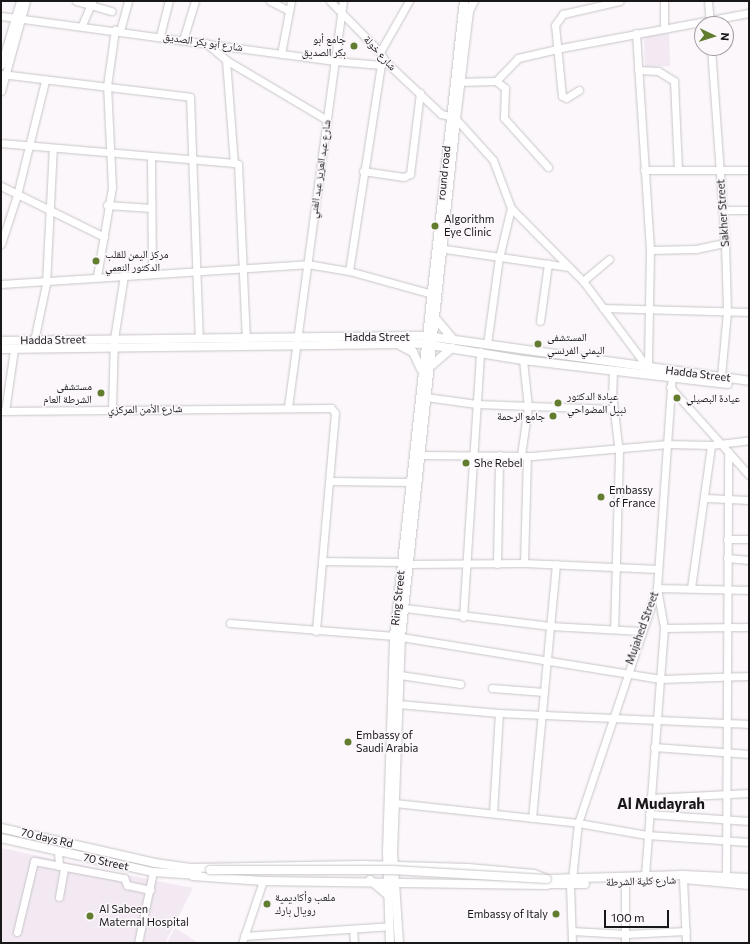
<!DOCTYPE html>
<html>
<head>
<meta charset="utf-8">
<style>
  body { margin:0 }
  #map { position:relative; width:750px; height:944px; overflow:hidden; background:#fbf7fb; font-family:Commissioner,"Noto Naskh Arabic",sans-serif }
  div>[style] { position:absolute }
  [style*='--x'] { left:calc(var(--x)*1px); top:calc(var(--y)*1px); width:calc(var(--w)*1px); rotate:calc(var(--a)*1deg) }
  .built>* { inset:0; background:#f3e9f3; transform-origin:0 0 }
  .roads { filter:drop-shadow(0 0 1px #c8c5c8) drop-shadow(0 0 1px #c8c5c8) }
  .minor>* { height:7px; margin:-3.5px; padding:0 3.5px; transform-origin:3.5px; border-radius:3.5px; background:#fff }
  .major>* { height:8px; margin:-4px; padding:0 4px; transform-origin:4px; border-radius:4px; background:#fff }
  .bridges { filter:drop-shadow(0 0 1px #c8c5c8) drop-shadow(0 0 1px #c8c5c8) }
  .major-bridge>* { height:8px; margin:-4px; padding:0 4px; transform-origin:4px; border-radius:4px; background:#fff }
  .dots>* { width:11px; height:11px; translate:-50% -50%; box-sizing:border-box; border:2px solid #fbf7fb; border-radius:50% }
  span { translate:-50% -50%; white-space:nowrap; text-align:center; line-height:1.15; -webkit-text-stroke:3px #fbf7fb; paint-order:stroke }
  .poi-label { font-size:11px; color:#191819 }
  .right { translate:-100% -50%; text-align:right }
  .left { translate:0 -50%; text-align:left }
  .street-label { font-size:11px; color:#191819 }
  .district-label { font-size:15px; color:#191819; font-weight:700 }
  .frame { position:absolute; inset:0; border:2px solid #191819; pointer-events:none }
  .north { position:absolute; left:694px; top:16px; width:40px; height:40px; box-sizing:border-box; background:#fbf7fb; border:1px solid #a19ea1; border-radius:50%; rotate:94deg; font-size:11px; font-weight:700; line-height:16px; text-align:center; color:#191819 }
  .north::after { content:''; display:block; margin:auto; width:14px; height:18px; background:#627c30; clip-path:polygon(50% 0,100% 100%,50% 72%,0 100%) }
  .scale { position:absolute; left:604px; top:910px; width:65px; height:18px; box-sizing:border-box; border:2px solid #191819; border-top:0; padding-left:5px; font-size:12px; line-height:14px; white-space:nowrap; color:#191819; -webkit-text-stroke:3px #fbf7fb; paint-order:stroke }
</style>
</head>
<body>
<div id="map">
  <div class="built">
    <i style="left:669px;top:34px;width:32px;height:25px;rotate:88deg"></i>
    <i style="clip-path:polygon(1px 848px,152px 880px,193px 888px,165px 943px,1px 943px)"></i>
    <i style="clip-path:polygon(175px 928px,199px 943px,167px 943px)"></i>
  </div>
  <div class="roads">
    <div class="minor">
      <i style="--x:76;--y:1;--w:37;--a:16"></i>
      <i style="--x:270;--y:1;--w:20;--a:27"></i>
      <i style="--x:330;--y:1;--w:71;--a:45.6"></i>
      <i style="--x:380;--y:52;--w:10;--a:61"></i>
      <i style="--x:385;--y:61;--w:77;--a:43.4"></i>
      <i style="--x:441;--y:114;--w:9;--a:13"></i>
      <i style="--x:708;--y:1;--w:23;--a:85"></i>
      <i style="--x:1;--y:16;--w:337;--a:7.7"></i>
      <i style="--x:335;--y:61;--w:46;--a:5"></i>
      <i style="--x:381;--y:65;--w:6;--a:-45"></i>
      <i style="--x:82;--y:25;--w:26;--a:-67"></i>
      <i style="--x:664;--y:27;--w:26;--a:-90"></i>
      <i style="--x:120;--y:31;--w:31;--a:-75"></i>
      <i style="--x:636;--y:33;--w:217;--a:86.3"></i>
      <i style="--x:650;--y:250;--w:118;--a:91"></i>
      <i style="--x:160;--y:36;--w:36;--a:-76"></i>
      <i style="--x:183;--y:40;--w:41;--a:-72.9"></i>
      <i style="--x:206;--y:43;--w:26;--a:40"></i>
      <i style="--x:226;--y:60;--w:117;--a:30.7"></i>
      <i style="--x:711;--y:48;--w:196;--a:85.9"></i>
      <i style="--x:725;--y:243;--w:69;--a:88.3"></i>
      <i style="--x:727;--y:312;--w:65;--a:95.3"></i>
      <i style="--x:380;--y:52;--w:59;--a:-60.4"></i>
      <i style="--x:281;--y:54;--w:54;--a:-79.3"></i>
      <i style="--x:226;--y:60;--w:103;--a:85.6"></i>
      <i style="--x:234;--y:163;--w:4;--a:14"></i>
      <i style="--x:238;--y:164;--w:173;--a:87.4"></i>
      <i style="--x:1;--y:65;--w:67;--a:-73.5"></i>
      <i style="--x:638;--y:70;--w:20;--a:3"></i>
      <i style="--x:658;--y:71;--w:19;--a:32"></i>
      <i style="--x:674;--y:81;--w:89;--a:87.4"></i>
      <i style="--x:1;--y:74;--w:190;--a:6.9"></i>
      <i style="--x:190;--y:97;--w:241;--a:87.9"></i>
      <i style="--x:496;--y:81;--w:11;--a:38"></i>
      <i style="--x:505;--y:88;--w:30;--a:92"></i>
      <i style="--x:504;--y:118;--w:66;--a:48.1"></i>
      <i style="--x:456;--y:82;--w:40;--a:-1.4"></i>
      <i style="--x:496;--y:81;--w:32;--a:-46"></i>
      <i style="--x:518;--y:58;--w:39;--a:-13"></i>
      <i style="--x:556;--y:49;--w:196;--a:-10.6"></i>
      <i style="--x:579;--y:90;--w:15;--a:148"></i>
      <i style="--x:566;--y:98;--w:4;--a:-153"></i>
      <i style="--x:562;--y:96;--w:71;--a:-95.6"></i>
      <i style="--x:555;--y:25;--w:14;--a:-54"></i>
      <i style="--x:563;--y:14;--w:58;--a:-12.8"></i>
      <i style="--x:1;--y:91;--w:93;--a:-74.5"></i>
      <i style="--x:456;--y:119;--w:55;--a:47.9"></i>
      <i style="--x:493;--y:160;--w:51;--a:69.4"></i>
      <i style="--x:511;--y:208;--w:103;--a:45.4"></i>
      <i style="--x:583;--y:281;--w:109;--a:53.2"></i>
      <i style="--x:1;--y:143;--w:234;--a:4.9"></i>
      <i style="--x:151;--y:157;--w:117;--a:89.5"></i>
      <i style="--x:644;--y:170;--w:105;--a:0"></i>
      <i style="--x:363;--y:171;--w:41;--a:8.3"></i>
      <i style="--x:404;--y:177;--w:7;--a:-27"></i>
      <i style="--x:410;--y:174;--w:82;--a:-83"></i>
      <i style="--x:1;--y:186;--w:115;--a:26.3"></i>
      <i style="--x:107;--y:205;--w:44;--a:3.9"></i>
      <i style="--x:723;--y:210;--w:26;--a:0"></i>
      <i style="--x:1;--y:244;--w:52;--a:-71.9"></i>
      <i style="--x:17;--y:195;--w:117;--a:-76.2"></i>
      <i style="--x:445;--y:249;--w:125;--a:8.3"></i>
      <i style="--x:650;--y:250;--w:46;--a:-1.2"></i>
      <i style="--x:696;--y:249;--w:30;--a:-12"></i>
      <i style="--x:349;--y:271;--w:208;--a:-81.2"></i>
      <i style="--x:97;--y:276;--w:90;--a:-80.4"></i>
      <i style="--x:112;--y:187;--w:101;--a:-92.8"></i>
      <i style="--x:107;--y:86;--w:57;--a:-81.9"></i>
      <i style="--x:583;--y:281;--w:34;--a:-40"></i>
      <i style="--x:1;--y:284;--w:307;--a:-3.7"></i>
      <i style="--x:307;--y:264;--w:43;--a:9.5"></i>
      <i style="--x:349;--y:271;--w:86;--a:15.5"></i>
      <i style="--x:603;--y:308;--w:146;--a:1.6"></i>
      <i style="--x:540;--y:321;--w:58;--a:-82"></i>
      <i style="--x:34;--y:341;--w:58;--a:-78.1"></i>
      <i style="--x:46;--y:284;--w:136;--a:-87.1"></i>
      <i style="--x:487;--y:344;--w:87;--a:-82.1"></i>
      <i style="--x:499;--y:258;--w:51;--a:-76.5"></i>
      <i style="--x:613;--y:371;--w:23;--a:92"></i>
      <i style="--x:612;--y:394;--w:59;--a:83.2"></i>
      <i style="--x:619;--y:453;--w:176;--a:91.6"></i>
      <i style="--x:670;--y:387;--w:118;--a:48.1"></i>
      <i style="--x:426;--y:397;--w:51;--a:7.8"></i>
      <i style="--x:477;--y:404;--w:136;--a:2.1"></i>
      <i style="--x:288;--y:407;--w:410;--a:-82.3"></i>
      <i style="--x:112;--y:409;--w:70;--a:-88.4"></i>
      <i style="--x:114;--y:339;--w:65;--a:-81.1"></i>
      <i style="--x:1;--y:411;--w:330;--a:-0.5"></i>
      <i style="--x:331;--y:408;--w:6;--a:51"></i>
      <i style="--x:335;--y:413;--w:219;--a:95"></i>
      <i style="--x:5;--y:411;--w:63;--a:-81.7"></i>
      <i style="--x:420;--y:455;--w:112;--a:0.5"></i>
      <i style="--x:532;--y:456;--w:136;--a:-5.1"></i>
      <i style="--x:667;--y:444;--w:44;--a:1.3"></i>
      <i style="--x:711;--y:445;--w:38;--a:-7"></i>
      <i style="--x:521;--y:455;--w:49;--a:-81.7"></i>
      <i style="--x:528;--y:407;--w:47;--a:-96.1"></i>
      <i style="--x:330;--y:481;--w:81;--a:0.7"></i>
      <i style="--x:706;--y:498;--w:43;--a:2.7"></i>
      <i style="--x:727;--y:539;--w:22;--a:0"></i>
      <i style="--x:727;--y:558;--w:22;--a:5"></i>
      <i style="--x:322;--y:561;--w:79;--a:0.7"></i>
      <i style="--x:524;--y:563;--w:107;--a:-88.4"></i>
      <i style="--x:409;--y:564;--w:115;--a:-0.5"></i>
      <i style="--x:524;--y:563;--w:134;--a:2.6"></i>
      <i style="--x:497;--y:564;--w:109;--a:-88.9"></i>
      <i style="--x:691;--y:588;--w:144;--a:-82"></i>
      <i style="--x:405;--y:608;--w:146;--a:7.1"></i>
      <i style="--x:550;--y:626;--w:91;--a:3.1"></i>
      <i style="--x:463;--y:617;--w:266;--a:-86.3"></i>
      <i style="--x:230;--y:623;--w:165;--a:4.5"></i>
      <i style="--x:664;--y:628;--w:85;--a:-0.7"></i>
      <i style="--x:401;--y:637;--w:263;--a:9.2"></i>
      <i style="--x:661;--y:679;--w:88;--a:-2"></i>
      <i style="--x:400;--y:675;--w:61;--a:8.5"></i>
      <i style="--x:492;--y:688;--w:52;--a:4.4"></i>
      <i style="--x:398;--y:704;--w:101;--a:5.1"></i>
      <i style="--x:499;--y:713;--w:250;--a:2.5"></i>
      <i style="--x:654;--y:747;--w:95;--a:4.2"></i>
      <i style="--x:650;--y:798;--w:99;--a:-2.9"></i>
      <i style="--x:395;--y:803;--w:184;--a:6.2"></i>
      <i style="--x:578;--y:823;--w:70;--a:9.9"></i>
      <i style="--x:647;--y:835;--w:102;--a:3.9"></i>
      <i style="--x:493;--y:813;--w:100;--a:-86.6"></i>
      <i style="--x:649;--y:814;--w:100;--a:4"></i>
      <i style="--x:532;--y:818;--w:255;--a:-84.6"></i>
      <i style="--x:58;--y:851;--w:15;--a:86"></i>
      <i style="--x:645;--y:875;--w:248;--a:-85.6"></i>
      <i style="--x:664;--y:628;--w:41;--a:-99.9"></i>
      <i style="--x:657;--y:588;--w:92;--a:1.2"></i>
      <i style="--x:726;--y:876;--w:424;--a:-89.7"></i>
      <i style="--x:572;--y:879;--w:56;--a:-83.9"></i>
      <i style="--x:578;--y:823;--w:248;--a:-71.4"></i>
      <i style="--x:657;--y:588;--w:216;--a:-86"></i>
      <i style="--x:683;--y:879;--w:64;--a:87.3"></i>
      <i style="--x:570;--y:885;--w:58;--a:88"></i>
      <i style="--x:59;--y:897;--w:29;--a:-80"></i>
      <i style="--x:353;--y:929;--w:14;--a:86"></i>
      <i style="--x:572;--y:931;--w:54;--a:3.2"></i>
      <i style="--x:626;--y:934;--w:60;--a:-2.9"></i>
      <i style="--x:17;--y:932;--w:73;--a:-76.5"></i>
      <i style="--x:34;--y:861;--w:92;--a:10.7"></i>
      <i style="--x:124;--y:878;--w:8;--a:67"></i>
      <i style="--x:127;--y:885;--w:24;--a:12"></i>
      <i style="--x:244;--y:936;--w:145;--a:-3.9"></i>
      <i style="--x:138;--y:943;--w:73;--a:-78.1"></i>
      <i style="--x:242;--y:943;--w:65;--a:-71.3"></i>
      <i style="--x:625;--y:943;--w:63;--a:-90"></i>
    </div>
    <div class="major">
      <i style="--x:436;--y:319;--w:26;--a:50"></i>
      <i style="--x:1;--y:341;--w:425;--a:-0.7"></i>
      <i style="--x:426;--y:336;--w:326;--a:7.9"></i>
      <i style="--x:401;--y:346;--w:13;--a:27"></i>
      <i style="--x:413;--y:352;--w:19;--a:65"></i>
      <i style="--x:1;--y:349;--w:424;--a:-0.7"></i>
      <i style="--x:425;--y:344;--w:99;--a:9.3"></i>
      <i style="--x:523;--y:360;--w:206;--a:6.7"></i>
      <i style="--x:431;--y:366;--w:28;--a:-41"></i>
      <i style="--x:1;--y:828;--w:158;--a:12.8"></i>
      <i style="--x:155;--y:863;--w:43;--a:7.9"></i>
      <i style="--x:1;--y:838;--w:156;--a:12.6"></i>
      <i style="--x:153;--y:872;--w:45;--a:3.8"></i>
      <i style="--x:192;--y:868;--w:170;--a:-1"></i>
      <i style="--x:362;--y:865;--w:106;--a:1.6"></i>
      <i style="--x:468;--y:868;--w:66;--a:5.2"></i>
      <i style="--x:534;--y:874;--w:14;--a:21"></i>
      <i style="--x:547;--y:879;--w:136;--a:-1.7"></i>
      <i style="--x:683;--y:875;--w:66;--a:2.6"></i>
      <i style="--x:193;--y:876;--w:70;--a:4.1"></i>
      <i style="--x:263;--y:881;--w:284;--a:0.8"></i>
      <i style="--x:684;--y:879;--w:65;--a:5.3"></i>
      <i style="--x:370;--y:880;--w:23;--a:40"></i>
      <i style="--x:542;--y:884;--w:43;--a:0"></i>
      <i style="--x:390;--y:943;--w:91;--a:-91.9"></i>
      <i style="--x:387;--y:852;--w:216;--a:-88.1"></i>
      <i style="--x:394;--y:636;--w:639;--a:-83.71"></i>
      <i style="--x:399;--y:943;--w:90;--a:-93.8"></i>
      <i style="--x:393;--y:853;--w:216;--a:-87.9"></i>
      <i style="--x:401;--y:637;--w:521;--a:-83.94"></i>
      <i style="--x:456;--y:119;--w:109;--a:-83.1"></i>
      <i style="--x:469;--y:11;--w:11;--a:-63"></i>
    </div>
  </div>
  <div class="bridges">
    <div class="major-bridge">
      <i style="--x:210;--y:870;--w:182;--a:0"></i>
      <i style="--x:392;--y:870;--w:155;--a:3.3"></i>
    </div>
  </div>
  <div class="dots">
    <i style="left:354px;top:46px;background:#627c30"></i>
    <i style="left:435px;top:226px;background:#627c30"></i>
    <i style="left:96px;top:261px;background:#627c30"></i>
    <i style="left:538px;top:344px;background:#627c30"></i>
    <i style="left:101px;top:393px;background:#627c30"></i>
    <i style="left:677px;top:398px;background:#627c30"></i>
    <i style="left:558px;top:403px;background:#627c30"></i>
    <i style="left:553px;top:416px;background:#627c30"></i>
    <i style="left:466px;top:463px;background:#627c30"></i>
    <i style="left:601px;top:497px;background:#627c30"></i>
    <i style="left:348px;top:742px;background:#627c30"></i>
    <i style="left:267px;top:904px;background:#627c30"></i>
    <i style="left:556px;top:914px;background:#627c30"></i>
    <i style="left:90px;top:916px;background:#627c30"></i>
  </div>
  <div class="poi-label">
    <span class="right" style="left:346px;top:46px">جامع أبو<br>بكر الصديق</span>
    <span class="left" style="left:444px;top:226px">Algorithm<br>Eye Clinic</span>
    <span class="left" style="left:105px;top:261px">مركز اليمن للقلب<br>الدكتور النعمي</span>
    <span class="left" style="left:547px;top:344px">المستشفى<br>اليمني الفرنسي</span>
    <span class="right" style="left:92px;top:393px">مستشفى<br>الشرطة العام</span>
    <span class="left" style="left:567px;top:403px">عيادة الدكتور<br>نبيل المضواحي</span>
    <span class="left" style="left:686px;top:398px">عيادة البصيلي</span>
    <span class="right" style="left:545px;top:416px">جامع الرحمة</span>
    <span class="left" style="left:474px;top:463px">She Rebel</span>
    <span class="left" style="left:609px;top:497px">Embassy<br>of France</span>
    <span class="left" style="left:356px;top:742px">Embassy of<br>Saudi Arabia</span>
    <span class="left" style="left:275px;top:904px">ملعب وأكاديمية<br>رويال بارك</span>
    <span class="left" style="left:99px;top:916px">Al Sabeen<br>Maternal Hospital</span>
    <span class="right" style="left:548px;top:914px">Embassy of Italy</span>
  </div>
  <div class="street-label">
    <span style="left:203px;top:42px;rotate:8deg">شارع أبو بكر الصديق</span>
    <span style="left:380px;top:53px;rotate:48deg">شارع خولة</span>
    <span style="left:320px;top:169px;rotate:-82deg">شارع عبد العزيز عبد الغني</span>
    <span style="left:444px;top:173px;rotate:-84deg">round road</span>
    <span style="left:723px;top:213px;rotate:-94deg">Sakher Street</span>
    <span style="left:377px;top:337px">Hadda Street</span>
    <span style="left:53px;top:340px;rotate:-1deg">Hadda Street</span>
    <span style="left:698px;top:374px;rotate:7deg">Hadda Street</span>
    <span style="left:145px;top:409px;rotate:-1deg">شارع الأمن المركزي</span>
    <span style="left:398px;top:598px;rotate:-84deg">Ring Street</span>
    <span style="left:642px;top:628px;rotate:-70deg">Mujahed Street</span>
    <span style="left:47px;top:838px;rotate:13deg">70 days Rd</span>
    <span style="left:106px;top:862px;rotate:12deg">70 Street</span>
    <span style="left:641px;top:881px;rotate:-2deg">شارع كلية الشرطة</span>
  </div>
  <div class="district-label">
    <span style="left:661px;top:804px">Al Mudayrah</span>
  </div>
  <div class="frame"></div>
  <div class="north">N</div>
  <div class="scale">100 m</div>
</div>
</body>
</html>
